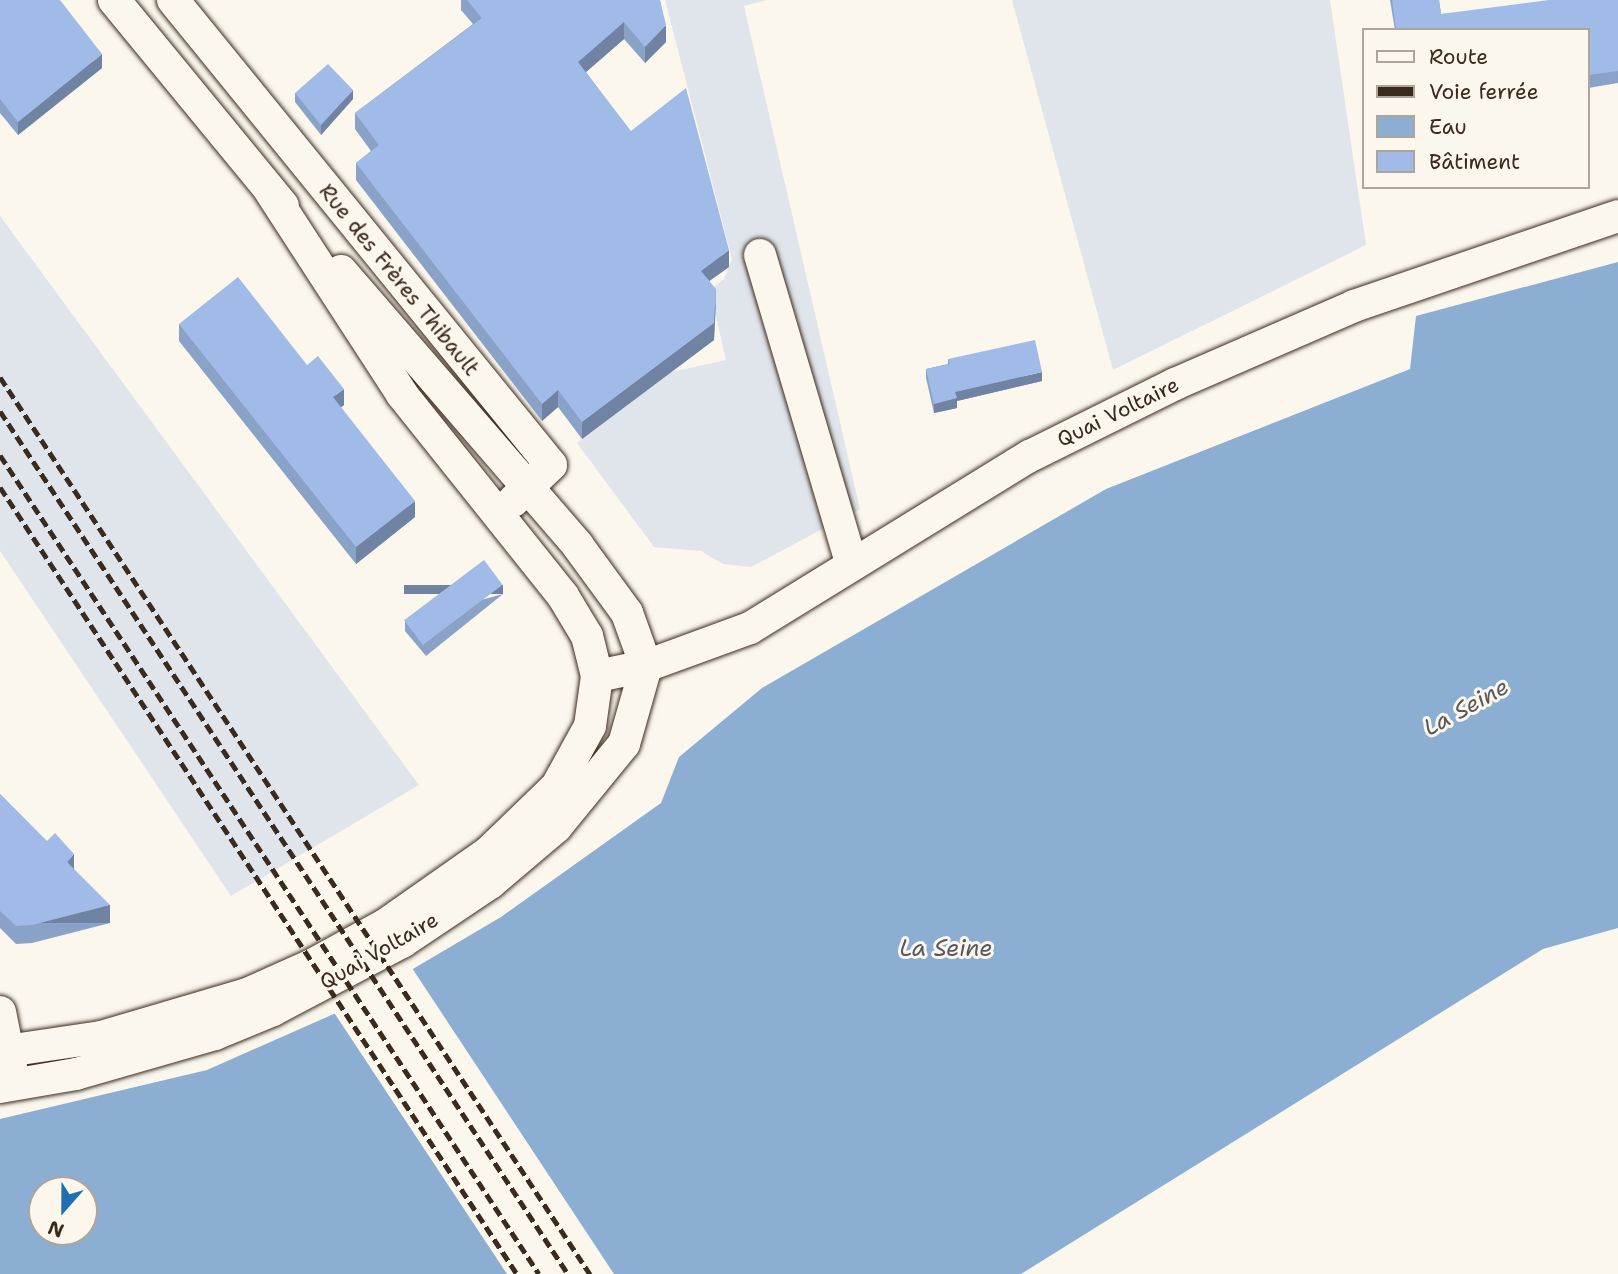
<!DOCTYPE html>
<html>
<head>
<meta charset="utf-8">
<style>
  body { margin:0 }
  #map { position:relative; width:1618px; height:1274px; overflow:hidden; background:#fbf7ec; font-family:"Shantell Sans",sans-serif }
  div>[style] { position:absolute }
  [style*='--x'] { left:calc(var(--x)*1px); top:calc(var(--y)*1px); width:calc(var(--w)*1px); rotate:calc(var(--a)*1deg) }
  .built>* { inset:0; background:#e0e5eb }
  .water>* { inset:0; background:#8caed3 }
  .pier>* { inset:0; background:#fbf7ec }
  .roads { filter:drop-shadow(0 0 2px #3b2a1e) drop-shadow(0 0 2px #3b2a1e) }
  .minor>* { height:32px; margin:-16px; padding:0 16px; transform-origin:16px; border-radius:16px; background:#fbf7ec }
  .rail>* { height:5px; margin-top:-2.5px; transform-origin:0; background:repeating-linear-gradient(90deg,#3b2a1e 0 10px,transparent 0 15px) }
  .wall>* { inset:0; background:#8aa1c8 }
  .shaded-wall>* { inset:0; background:#7183a2; transform-origin:0 0 }
  .building>* { inset:0; background:#a1bbe8; transform-origin:0 0 }
  span { translate:-50% -50%; white-space:nowrap; text-align:center; line-height:1.15; -webkit-text-stroke:6px #fbf7ec; paint-order:stroke }
  .street-label { font-size:21px; color:#3b2a1e }
  .water-label { font-size:23px; color:#57585d; font-style:italic }
  .legend { position:absolute; left:1362px; top:28px; width:228px; height:161px; box-sizing:border-box; background:#fbf7ec; border:2px solid #aea59a; margin:0; padding:9px 12px; list-style:none; font-size:21px; color:#3b2a1e }
  .legend li { display:flex; align-items:center; gap:14px; height:35px }
  .legend b { width:35px; border:2px solid #aea59a }
  .north { position:absolute; left:28px; top:1176px; width:70px; height:70px; box-sizing:border-box; background:#fbf7ec; border:2px solid #aea59a; border-radius:50%; rotate:201deg; font-size:19px; font-weight:700; line-height:28px; text-align:center; color:#3b2a1e }
  .north::after { content:''; display:block; margin:auto; width:24px; height:32px; background:#1f6fb2; clip-path:polygon(50% 0,100% 100%,50% 72%,0 100%) }
</style>
</head>
<body>
<div id="map">
  <div class="built">
    <i style="clip-path:polygon(665px 0,767px 0,744px 6px,860px 509px,751px 567px,723px 564px,701px 551px,654px 547px,577px 443px,671px 372px,726px 360px,710px 290px,724px 279px,732px 259px)"></i>
    <i style="clip-path:polygon(1012px 0,1330px 0,1366px 245px,1113px 370px)"></i>
    <i style="clip-path:polygon(0 216px,419px 785px,231px 896px,0 551px)"></i>
  </div>
  <div class="water">
    <i style="clip-path:polygon(evenodd,1618px 262px,1618px 928px,1543px 949px,1021px 1274px,0 1274px,0 1119px,207px 1070px,345px 1009px,501px 917px,661px 803px,679px 757px,762px 688px,1106px 489px,1410px 369px,1416px 316px,1618px 262px,42px 1190px,84px 1190px,84px 1232px,42px 1232px,42px 1190px)"></i>
  </div>
  <div class="pier">
    <i style="clip-path:polygon(412px 968px,614px 1274px,507px 1274px,333px 1011px)"></i>
  </div>
  <div class="roads">
    <div class="minor">
      <i style="--x:114;--y:0;--w:266;--a:50.6"></i>
      <i style="--x:173;--y:0;--w:599;--a:50.89"></i>
      <i style="--x:551;--y:465;--w:52;--a:136.5"></i>
      <i style="--x:760;--y:255;--w:323;--a:73.5"></i>
      <i style="--x:341;--y:271;--w:363;--a:49.2"></i>
      <i style="--x:578;--y:546;--w:83;--a:53.8"></i>
      <i style="--x:627;--y:613;--w:56;--a:70.3"></i>
      <i style="--x:597;--y:676;--w:50;--a:-11.5"></i>
      <i style="--x:646;--y:666;--w:111;--a:-20.1"></i>
      <i style="--x:750;--y:628;--w:329;--a:-31.6"></i>
      <i style="--x:1030;--y:456;--w:162;--a:-26.4"></i>
      <i style="--x:1175;--y:384;--w:195;--a:-23.5"></i>
      <i style="--x:1354;--y:306;--w:279;--a:-18.8"></i>
      <i style="--x:0;--y:1012;--w:61;--a:78.7"></i>
      <i style="--x:0;--y:1052;--w:102;--a:-8.4"></i>
      <i style="--x:101;--y:1037;--w:152;--a:-16.4"></i>
      <i style="--x:247;--y:994;--w:71;--a:-24"></i>
      <i style="--x:312;--y:965;--w:83;--a:-28.7"></i>
      <i style="--x:385;--y:925;--w:127;--a:-35.1"></i>
      <i style="--x:489;--y:852;--w:95;--a:-44.1"></i>
      <i style="--x:557;--y:786;--w:68;--a:-61.2"></i>
      <i style="--x:590;--y:726;--w:50;--a:-82"></i>
      <i style="--x:597;--y:676;--w:41;--a:-104"></i>
      <i style="--x:587;--y:636;--w:47;--a:-121"></i>
      <i style="--x:563;--y:596;--w:258;--a:-128.6"></i>
      <i style="--x:402;--y:394;--w:241;--a:-123"></i>
      <i style="--x:0;--y:1087;--w:77;--a:-9.7"></i>
      <i style="--x:76;--y:1074;--w:145;--a:-16.1"></i>
      <i style="--x:215;--y:1034;--w:63;--a:-22.5"></i>
      <i style="--x:273;--y:1010;--w:146;--a:-27.8"></i>
      <i style="--x:402;--y:942;--w:106;--a:-33.8"></i>
      <i style="--x:490;--y:883;--w:87;--a:-40.3"></i>
      <i style="--x:556;--y:827;--w:107;--a:-50.7"></i>
      <i style="--x:624;--y:744;--w:81;--a:-74.2"></i>
    </div>
  </div>
  <div class="rail">
    <i style="--x:0;--y:377;--w:1074;--a:56.67"></i>
    <i style="--x:0;--y:411;--w:1033;--a:56.65"></i>
    <i style="--x:0;--y:455;--w:980;--a:56.65"></i>
    <i style="--x:0;--y:487;--w:942;--a:56.7"></i>
  </div>
  <div class="wall">
    <i style="clip-path:polygon(0 0,102px 68px,18px 135px,0 113px)"></i>
    <i style="clip-path:polygon(461px 0,660px 0,666px 42px,645px 63px,624px 39px,586px 72px,729px 267px,709px 281px,716px 306px,714px 340px,582px 439px,558px 407px,542px 421px,356px 180px,356px 163px,371px 151px,355px 129px,355px 113px,473px 24px,461px 10px)"></i>
    <i style="clip-path:polygon(1390px 0,1439px 0,1441px 14px,1618px 0,1618px 83px,1588px 88px,1588px 30px,1395px 30px)"></i>
    <i style="clip-path:polygon(295px 93px,353px 99px,321px 135px,295px 102px)"></i>
    <i style="clip-path:polygon(179px 324px,307px 365px,344px 405px,341px 407px,415px 517px,356px 564px,179px 341px)"></i>
    <i style="clip-path:polygon(948px 359px,1042px 381px,957px 401px,957px 408px,934px 413px,926px 378px,926px 369px,948px 364px)"></i>
    <i style="clip-path:polygon(503px 594px,426px 656px,405px 631px,405px 621px)"></i>
    <i style="clip-path:polygon(0 794px,74px 869px,110px 923px,32px 943px,16px 944px,0 928px)"></i>
  </div>
  <div class="shaded-wall">
    <i style="clip-path:polygon(624px 22px,624px 39px,578px 79px,578px 62px)"></i>
    <i style="clip-path:polygon(666px 25px,666px 42px,645px 63px,645px 47px)"></i>
    <i style="clip-path:polygon(102px 54px,102px 68px,18px 135px,18px 122px)"></i>
    <i style="clip-path:polygon(353px 90px,353px 99px,321px 135px,321px 125px)"></i>
    <i style="clip-path:polygon(729px 250px,729px 267px,701px 287px,701px 271px)"></i>
    <i style="clip-path:polygon(716px 289px,714px 340px,582px 439px,582px 422px)"></i>
    <i style="clip-path:polygon(1042px 372px,1042px 381px,957px 401px,957px 408px,934px 413px,934px 404px,955px 392px)"></i>
    <i style="clip-path:polygon(344px 389px,344px 405px,333px 413px,333px 397px)"></i>
    <i style="clip-path:polygon(558px 390px,558px 407px,542px 421px,542px 404px)"></i>
    <i style="clip-path:polygon(415px 501px,415px 517px,356px 564px,356px 547px)"></i>
    <i style="left:503px;top:585px;width:9px;height:99px;rotate:90deg"></i>
    <i style="clip-path:polygon(74px 854px,74px 872px,67px 862px)"></i>
    <i style="left:110px;top:905px;width:18px;height:81px;rotate:90deg"></i>
  </div>
  <div class="building">
    <i style="clip-path:polygon(0 0,60px 0,102px 54px,18px 122px,0 99px)"></i>
    <i style="clip-path:polygon(467px 0,660px 0,666px 25px,645px 47px,624px 22px,578px 62px,631px 131px,686px 88px,729px 250px,701px 271px,716px 289px,714px 323px,582px 422px,558px 390px,542px 404px,356px 163px,379px 145px,355px 113px,482px 18px)"></i>
    <i style="clip-path:polygon(1392px 0,1439px 0,1441px 14px,1549px 0,1618px 0,1618px 71px,1588px 75px,1588px 30px,1396px 30px)"></i>
    <i style="clip-path:polygon(328px 64px,353px 90px,321px 125px,295px 93px)"></i>
    <i style="clip-path:polygon(238px 277px,307px 365px,318px 356px,344px 389px,333px 397px,415px 501px,356px 547px,179px 324px)"></i>
    <i style="clip-path:polygon(1035px 340px,1042px 372px,955px 392px,957px 398px,934px 404px,926px 369px,950px 364px,948px 359px)"></i>
    <i style="left:484px;top:560px;width:31px;height:100px;rotate:53deg"></i>
    <i style="clip-path:polygon(0 794px,47px 841px,55px 833px,74px 854px,67px 862px,110px 905px,32px 925px,16px 926px,0 911px)"></i>
  </div>
  <div class="street-label">
    <span style="left:399px;top:280px;rotate:51deg">Rue des Frères Thibault</span>
    <span style="left:1118px;top:412px;rotate:-26deg">Quai Voltaire</span>
    <span style="left:379px;top:951px;rotate:-30deg">Quai Voltaire</span>
  </div>
  <div class="water-label">
    <span style="left:1466px;top:707px;rotate:-29deg">La Seine</span>
    <span style="left:946px;top:948px">La Seine</span>
  </div>
  <ul class="legend">
  <li><b style="height:9px;background:#fbf7ec"></b>Route</li>
  <li><b style="height:9px;background:#3b2a1e"></b>Voie ferrée</li>
  <li><b style="height:19px;background:#8caed3"></b>Eau</li>
  <li><b style="height:19px;background:#a1bbe8"></b>Bâtiment</li>
  </ul>
  <div class="north">N</div>
</div>
</body>
</html>
